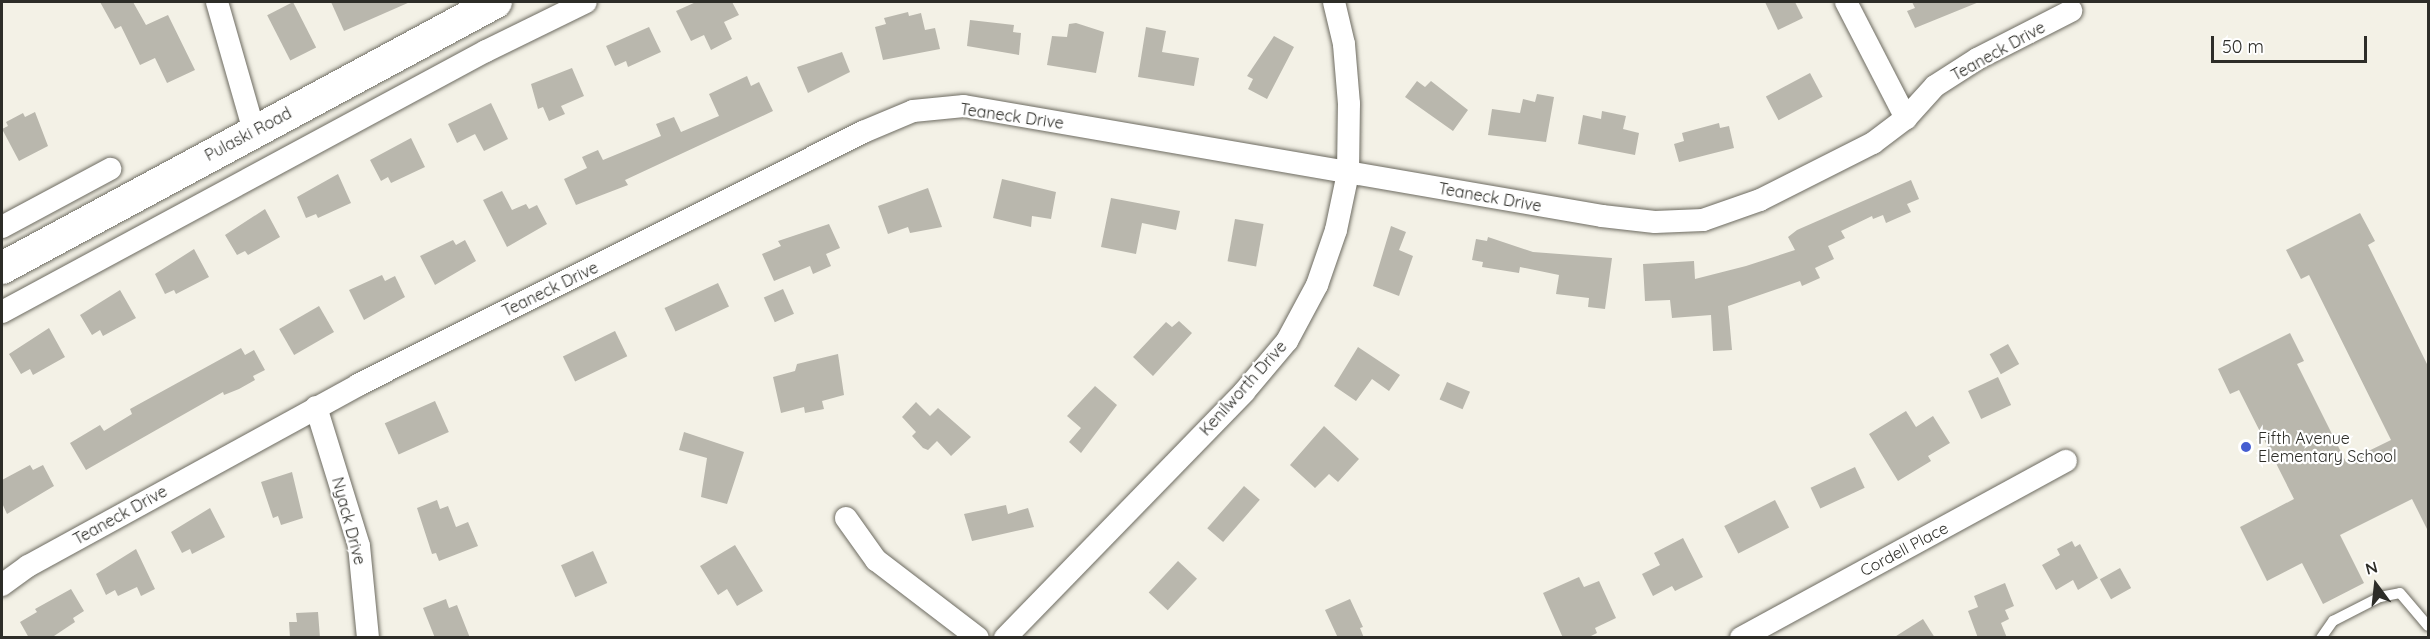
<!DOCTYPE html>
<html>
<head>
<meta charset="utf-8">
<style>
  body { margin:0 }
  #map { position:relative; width:2430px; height:639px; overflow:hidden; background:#f3f1e6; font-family:Quicksand,sans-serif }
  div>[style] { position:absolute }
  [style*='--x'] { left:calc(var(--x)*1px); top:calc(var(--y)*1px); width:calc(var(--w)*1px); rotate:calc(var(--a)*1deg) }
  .building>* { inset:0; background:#b9b7ad; transform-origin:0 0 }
  .roads { filter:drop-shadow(0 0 2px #6d6b61) drop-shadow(0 0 2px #6d6b61) }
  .lane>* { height:10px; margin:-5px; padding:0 5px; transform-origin:5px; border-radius:5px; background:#fff }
  .street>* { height:22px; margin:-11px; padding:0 11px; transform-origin:11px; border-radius:11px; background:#fff }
  .secondary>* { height:32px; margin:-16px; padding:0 16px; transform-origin:16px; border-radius:16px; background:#fff }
  .dots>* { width:16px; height:16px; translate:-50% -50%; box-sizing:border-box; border:3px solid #fff; border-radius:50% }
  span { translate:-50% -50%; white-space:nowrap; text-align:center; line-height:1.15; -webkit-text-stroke:4.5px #fff; paint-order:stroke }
  .street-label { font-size:16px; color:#2d2d28 }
  .poi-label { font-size:16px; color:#2d2d28 }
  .left { translate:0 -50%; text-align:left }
  .frame { position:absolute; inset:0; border:3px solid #2d2d28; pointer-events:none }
  .north { position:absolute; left:2346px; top:555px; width:60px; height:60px; -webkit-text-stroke:4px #fff; paint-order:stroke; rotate:345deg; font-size:16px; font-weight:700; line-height:24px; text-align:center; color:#2d2d28 }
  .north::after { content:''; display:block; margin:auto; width:21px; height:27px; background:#2d2d28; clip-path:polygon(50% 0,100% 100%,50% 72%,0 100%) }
  .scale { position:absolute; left:2211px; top:36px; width:156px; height:27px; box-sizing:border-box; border:3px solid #2d2d28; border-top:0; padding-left:8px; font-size:18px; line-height:21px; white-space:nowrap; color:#2d2d28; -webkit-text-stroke:4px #fff; paint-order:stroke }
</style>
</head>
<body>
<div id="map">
  <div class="building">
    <i style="clip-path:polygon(100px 2px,133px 2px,146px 25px,168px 15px,195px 70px,167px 83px,155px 58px,140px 65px,121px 26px,115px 29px)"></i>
    <i style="left:293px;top:2px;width:51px;height:29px;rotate:63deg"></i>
    <i style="clip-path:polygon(331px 2px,410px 2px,344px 31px)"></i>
    <i style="clip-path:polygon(696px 2px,732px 2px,739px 15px,724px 22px,732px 39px,711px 50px,704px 35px,691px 41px,676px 11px)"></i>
    <i style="clip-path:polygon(1765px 2px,1795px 2px,1803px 18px,1778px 30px)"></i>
    <i style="clip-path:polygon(1912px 2px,1979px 2px,1915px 28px,1907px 11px,1915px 8px)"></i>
    <i style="clip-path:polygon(908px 12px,909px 16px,921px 13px,925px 30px,935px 28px,940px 49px,883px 60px,875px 27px,886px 24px,884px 18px)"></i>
    <i style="clip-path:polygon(970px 20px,1014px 25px,1013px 32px,1021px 33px,1019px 55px,967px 46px)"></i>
    <i style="clip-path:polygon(1076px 23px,1104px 32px,1096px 73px,1047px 65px,1052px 36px,1067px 37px,1069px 24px)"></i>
    <i style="clip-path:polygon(649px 27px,661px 52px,628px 67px,626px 61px,615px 66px,606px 46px)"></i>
    <i style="clip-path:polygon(1146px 27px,1166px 31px,1162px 52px,1199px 58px,1194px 86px,1138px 77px)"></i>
    <i style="clip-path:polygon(1274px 36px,1294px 47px,1267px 99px,1248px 89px,1253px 79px,1247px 76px)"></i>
    <i style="clip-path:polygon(842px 52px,850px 72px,808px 93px,797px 67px)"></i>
    <i style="clip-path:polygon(572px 68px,584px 96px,561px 106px,565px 114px,549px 121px,543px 107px,538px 109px,531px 84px)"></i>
    <i style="left:1810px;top:73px;width:27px;height:50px;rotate:62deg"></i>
    <i style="clip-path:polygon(747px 76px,751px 86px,759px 82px,773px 111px,625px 180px,628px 185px,576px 205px,564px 179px,587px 168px,582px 157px,598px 150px,603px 160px,661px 136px,656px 124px,674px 117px,681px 132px,719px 116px,709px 94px)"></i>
    <i style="clip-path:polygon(1417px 81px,1425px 87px,1431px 81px,1468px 110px,1453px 131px,1405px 97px)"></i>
    <i style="clip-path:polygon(1537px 94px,1554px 97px,1546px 142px,1488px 135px,1492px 109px,1520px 113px,1523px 99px,1535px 102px)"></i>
    <i style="clip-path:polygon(491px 103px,508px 139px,484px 151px,475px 134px,457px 143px,448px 124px)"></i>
    <i style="clip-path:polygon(1602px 111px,1626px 116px,1623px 129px,1639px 133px,1635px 155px,1578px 144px,1583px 115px,1601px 119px)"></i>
    <i style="clip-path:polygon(35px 112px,48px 146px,19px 161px,2px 129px,8px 126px,6px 122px,23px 113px,25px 117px)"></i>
    <i style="clip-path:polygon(1719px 123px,1720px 128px,1729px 126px,1734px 148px,1679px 162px,1674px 144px,1684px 141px,1682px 133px)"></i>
    <i style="clip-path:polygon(411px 138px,425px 167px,391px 183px,388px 177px,381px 181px,370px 160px)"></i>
    <i style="clip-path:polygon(338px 174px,351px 203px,318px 218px,316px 214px,306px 218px,297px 197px)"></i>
    <i style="clip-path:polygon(1002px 179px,1056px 192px,1051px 219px,1032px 216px,1031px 227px,993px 218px)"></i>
    <i style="clip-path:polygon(1911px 180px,1919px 199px,1907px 204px,1911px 212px,1886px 223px,1883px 215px,1873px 219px,1872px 216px,1841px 231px,1845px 238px,1828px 246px,1834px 259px,1815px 268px,1820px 278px,1802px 286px,1800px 281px,1728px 306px,1732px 350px,1713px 351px,1711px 315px,1672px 318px,1670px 300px,1645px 301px,1643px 264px,1694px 261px,1695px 279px,1746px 266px,1795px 250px,1788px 237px,1797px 230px)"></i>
    <i style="clip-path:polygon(928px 188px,942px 227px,910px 233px,908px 227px,888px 234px,878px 206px)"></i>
    <i style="clip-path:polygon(502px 191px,512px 210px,526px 204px,529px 209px,537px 205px,547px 224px,507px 247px,483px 200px)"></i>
    <i style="clip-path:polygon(1111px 198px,1180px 211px,1176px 230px,1142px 223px,1136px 254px,1101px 247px)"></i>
    <i style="clip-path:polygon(265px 209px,280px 237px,248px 255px,245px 251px,237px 255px,225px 235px)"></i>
    <i style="clip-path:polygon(2360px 213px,2375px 241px,2368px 245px,2428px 366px,2428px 531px,2412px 499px,2340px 535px,2364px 583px,2323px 604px,2302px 563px,2267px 581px,2240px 527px,2294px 499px,2239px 390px,2230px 394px,2218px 369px,2290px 333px,2304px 361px,2297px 364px,2346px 462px,2391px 440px,2309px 275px,2301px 279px,2286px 250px)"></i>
    <i style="left:1235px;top:219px;width:29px;height:43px;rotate:10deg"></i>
    <i style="clip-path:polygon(829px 224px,840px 248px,826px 254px,831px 266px,813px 274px,810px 266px,774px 281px,762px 254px,781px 246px,778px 241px)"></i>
    <i style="clip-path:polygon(1391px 226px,1406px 232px,1399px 250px,1413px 256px,1399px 296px,1373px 286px)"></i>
    <i style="clip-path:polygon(1488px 237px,1533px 252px,1612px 258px,1605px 309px,1588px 307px,1589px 298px,1556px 294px,1559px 275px,1520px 267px,1519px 273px,1482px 267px,1483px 262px,1472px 260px,1476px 239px,1487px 241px)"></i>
    <i style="clip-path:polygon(453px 240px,456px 245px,465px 240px,476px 261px,435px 285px,420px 256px)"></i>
    <i style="clip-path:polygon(194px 249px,209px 277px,176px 294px,174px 290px,165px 294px,155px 274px)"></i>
    <i style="clip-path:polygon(382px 275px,385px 281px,395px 276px,405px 297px,364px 320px,349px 290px)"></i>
    <i style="left:718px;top:283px;width:26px;height:59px;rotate:65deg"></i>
    <i style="left:783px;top:289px;width:27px;height:21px;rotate:66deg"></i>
    <i style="clip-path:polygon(120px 290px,136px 318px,103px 336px,100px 330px,92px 335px,80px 315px)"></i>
    <i style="left:319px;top:306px;width:30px;height:46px;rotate:60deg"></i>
    <i style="clip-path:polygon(1179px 321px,1192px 333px,1153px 376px,1133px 357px,1166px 322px,1172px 327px)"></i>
    <i style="clip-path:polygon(49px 328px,65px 357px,33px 375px,30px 369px,21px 374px,9px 354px)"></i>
    <i style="left:615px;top:331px;width:28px;height:58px;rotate:64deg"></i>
    <i style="left:2008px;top:344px;width:23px;height:21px;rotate:61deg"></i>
    <i style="clip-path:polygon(1358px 347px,1400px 375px,1389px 391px,1372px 379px,1356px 401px,1334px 386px)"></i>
    <i style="clip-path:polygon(241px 348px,245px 355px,254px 350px,265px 370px,253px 376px,255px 380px,239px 389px,224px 395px,223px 392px,86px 470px,70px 443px,100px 425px,104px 431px,132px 414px,130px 409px)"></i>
    <i style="clip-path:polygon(838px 354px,844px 395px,822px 401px,824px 409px,805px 413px,804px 407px,781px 413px,773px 377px,795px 371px,797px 364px)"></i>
    <i style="left:1998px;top:377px;width:31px;height:33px;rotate:65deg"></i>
    <i style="left:1447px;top:382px;width:25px;height:19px;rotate:23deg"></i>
    <i style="clip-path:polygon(1095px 386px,1117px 405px,1081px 453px,1069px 442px,1081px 428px,1067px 416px)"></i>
    <i style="left:435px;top:401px;width:34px;height:55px;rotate:66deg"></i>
    <i style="clip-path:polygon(916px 402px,930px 416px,938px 408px,971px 437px,951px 456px,937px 441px,928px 450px,923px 448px,912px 436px,916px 432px,902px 417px)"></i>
    <i style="clip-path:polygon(1906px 411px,1916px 427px,1933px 416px,1950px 443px,1928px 456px,1931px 461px,1898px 481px,1869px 434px)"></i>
    <i style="clip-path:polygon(1324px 426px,1359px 459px,1338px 482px,1329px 474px,1315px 488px,1290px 465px)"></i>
    <i style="clip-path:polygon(684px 432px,744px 452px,727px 504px,701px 497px,707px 458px,679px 450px)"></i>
    <i style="clip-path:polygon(30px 465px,33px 470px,43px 465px,54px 486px,7px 514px,2px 503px,2px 480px)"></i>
    <i style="left:1855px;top:467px;width:23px;height:49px;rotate:65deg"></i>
    <i style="clip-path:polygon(292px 472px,303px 518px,281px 525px,278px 516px,273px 518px,261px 482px)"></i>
    <i style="left:1244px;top:486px;width:21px;height:56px;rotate:41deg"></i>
    <i style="clip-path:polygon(437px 500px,440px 509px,448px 506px,456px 527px,468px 522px,478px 546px,439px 561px,436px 553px,432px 554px,417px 508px)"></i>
    <i style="left:1775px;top:500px;width:31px;height:57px;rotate:63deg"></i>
    <i style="clip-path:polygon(1006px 505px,1008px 514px,1028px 508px,1034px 527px,972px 541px,964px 514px)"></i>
    <i style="clip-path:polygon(210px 508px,225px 537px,192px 554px,190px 549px,182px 553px,171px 532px)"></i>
    <i style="clip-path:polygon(1683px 538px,1703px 577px,1675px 591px,1672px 586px,1653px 596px,1642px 574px,1660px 565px,1654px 553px)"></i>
    <i style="clip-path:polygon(2072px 541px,2075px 547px,2080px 544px,2098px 578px,2078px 590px,2073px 580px,2056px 590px,2042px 565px,2060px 555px,2057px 549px)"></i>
    <i style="clip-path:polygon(735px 545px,763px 591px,737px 606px,727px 589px,718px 595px,700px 566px)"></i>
    <i style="clip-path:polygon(136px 549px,155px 589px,141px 596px,137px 587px,118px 596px,115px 590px,106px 595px,96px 574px)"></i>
    <i style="left:593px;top:551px;width:35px;height:35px;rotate:66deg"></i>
    <i style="left:1178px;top:561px;width:26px;height:43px;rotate:43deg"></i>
    <i style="left:2120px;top:568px;width:23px;height:23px;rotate:61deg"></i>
    <i style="clip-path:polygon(1579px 577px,1584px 587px,1599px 581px,1616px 618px,1595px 628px,1597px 633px,1587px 638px,1563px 638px,1543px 593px)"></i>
    <i style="clip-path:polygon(2005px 583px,2014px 606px,2005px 610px,2009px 619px,2001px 623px,2007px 638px,1978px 638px,1968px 611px,1978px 607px,1974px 596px)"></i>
    <i style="clip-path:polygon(71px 589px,84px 611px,73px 618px,75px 622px,51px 638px,29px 638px,20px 622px,37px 612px,35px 609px)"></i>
    <i style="clip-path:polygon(446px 599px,449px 608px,457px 605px,470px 638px,435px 638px,423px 608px)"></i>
    <i style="clip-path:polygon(1350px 599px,1363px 627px,1360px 628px,1364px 638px,1338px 638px,1325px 610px)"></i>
    <i style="clip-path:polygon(318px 612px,320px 638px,290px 638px,289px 622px,297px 622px,296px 613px)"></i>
    <i style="clip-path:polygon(1923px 619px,1935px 638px,1893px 638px)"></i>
  </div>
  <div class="roads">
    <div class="lane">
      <i style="--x:2321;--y:638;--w:21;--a:-55"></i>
      <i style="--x:2333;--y:621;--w:53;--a:-27.1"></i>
      <i style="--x:2380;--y:597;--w:20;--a:-11"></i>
      <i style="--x:2400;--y:593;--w:43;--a:49.7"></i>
    </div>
    <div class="street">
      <i style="--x:217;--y:2;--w:134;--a:74"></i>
      <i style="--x:1846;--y:2;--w:131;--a:62.7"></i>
      <i style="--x:2;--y:227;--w:123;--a:-28.2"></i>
      <i style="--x:2;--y:312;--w:550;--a:-28.34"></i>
      <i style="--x:486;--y:51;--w:111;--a:-26.1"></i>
      <i style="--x:316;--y:407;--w:145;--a:72.8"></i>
      <i style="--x:359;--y:546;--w:92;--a:84.4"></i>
      <i style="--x:846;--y:518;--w:52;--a:54.5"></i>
      <i style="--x:876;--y:560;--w:128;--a:37.4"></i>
      <i style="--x:2;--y:585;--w:32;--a:-36"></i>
      <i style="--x:28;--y:566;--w:376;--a:-28.7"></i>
      <i style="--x:358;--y:385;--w:565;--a:-26.61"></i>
      <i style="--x:863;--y:132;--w:54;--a:-22.8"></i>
      <i style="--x:913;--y:111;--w:51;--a:-5.6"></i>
      <i style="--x:964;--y:106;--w:647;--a:9.78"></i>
      <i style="--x:1602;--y:216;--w:53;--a:6.5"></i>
      <i style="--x:1655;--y:222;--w:48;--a:-2.4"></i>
      <i style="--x:1703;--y:220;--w:60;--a:-19.3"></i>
      <i style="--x:1760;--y:200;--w:127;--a:-26.8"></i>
      <i style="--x:1873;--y:143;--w:41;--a:-37.1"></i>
      <i style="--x:1906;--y:118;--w:43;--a:-47.8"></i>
      <i style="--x:1935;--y:86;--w:50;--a:-32.7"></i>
      <i style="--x:1977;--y:59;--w:106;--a:-27.1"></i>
      <i style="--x:1005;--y:638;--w:343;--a:-45.8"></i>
      <i style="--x:1244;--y:392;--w:67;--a:-49.9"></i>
      <i style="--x:1287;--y:341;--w:64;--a:-61.8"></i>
      <i style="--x:1317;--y:285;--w:58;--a:-70.9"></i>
      <i style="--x:1336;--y:230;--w:58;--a:-78.1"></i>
      <i style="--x:1348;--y:173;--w:69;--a:-89.2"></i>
      <i style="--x:1349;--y:104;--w:60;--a:-94.8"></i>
      <i style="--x:1344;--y:44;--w:43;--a:-103.4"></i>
      <i style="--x:1741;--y:638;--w:370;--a:-28.6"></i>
    </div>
    <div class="secondary">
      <i style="--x:2;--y:268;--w:561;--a:-28.3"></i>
    </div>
  </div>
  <div class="dots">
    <i style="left:2246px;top:447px;background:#455dd1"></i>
  </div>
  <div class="street-label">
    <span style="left:1998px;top:51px;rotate:-29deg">Teaneck Drive</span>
    <span style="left:1012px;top:116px;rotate:8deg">Teaneck Drive</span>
    <span style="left:248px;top:134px;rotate:-28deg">Pulaski Road</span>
    <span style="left:1490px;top:197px;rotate:10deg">Teaneck Drive</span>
    <span style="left:550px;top:289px;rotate:-26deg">Teaneck Drive</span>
    <span style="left:1243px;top:388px;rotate:-48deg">Kenilworth Drive</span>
    <span style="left:120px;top:515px;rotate:-29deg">Teaneck Drive</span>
    <span style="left:349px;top:521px;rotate:75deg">Nyack Drive</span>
    <span style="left:1904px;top:549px;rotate:-28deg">Cordell Place</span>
  </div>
  <div class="poi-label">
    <span class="left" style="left:2258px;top:447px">Fifth Avenue<br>Elementary School</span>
  </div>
  <div class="frame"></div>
  <div class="north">N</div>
  <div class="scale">50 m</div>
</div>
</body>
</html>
